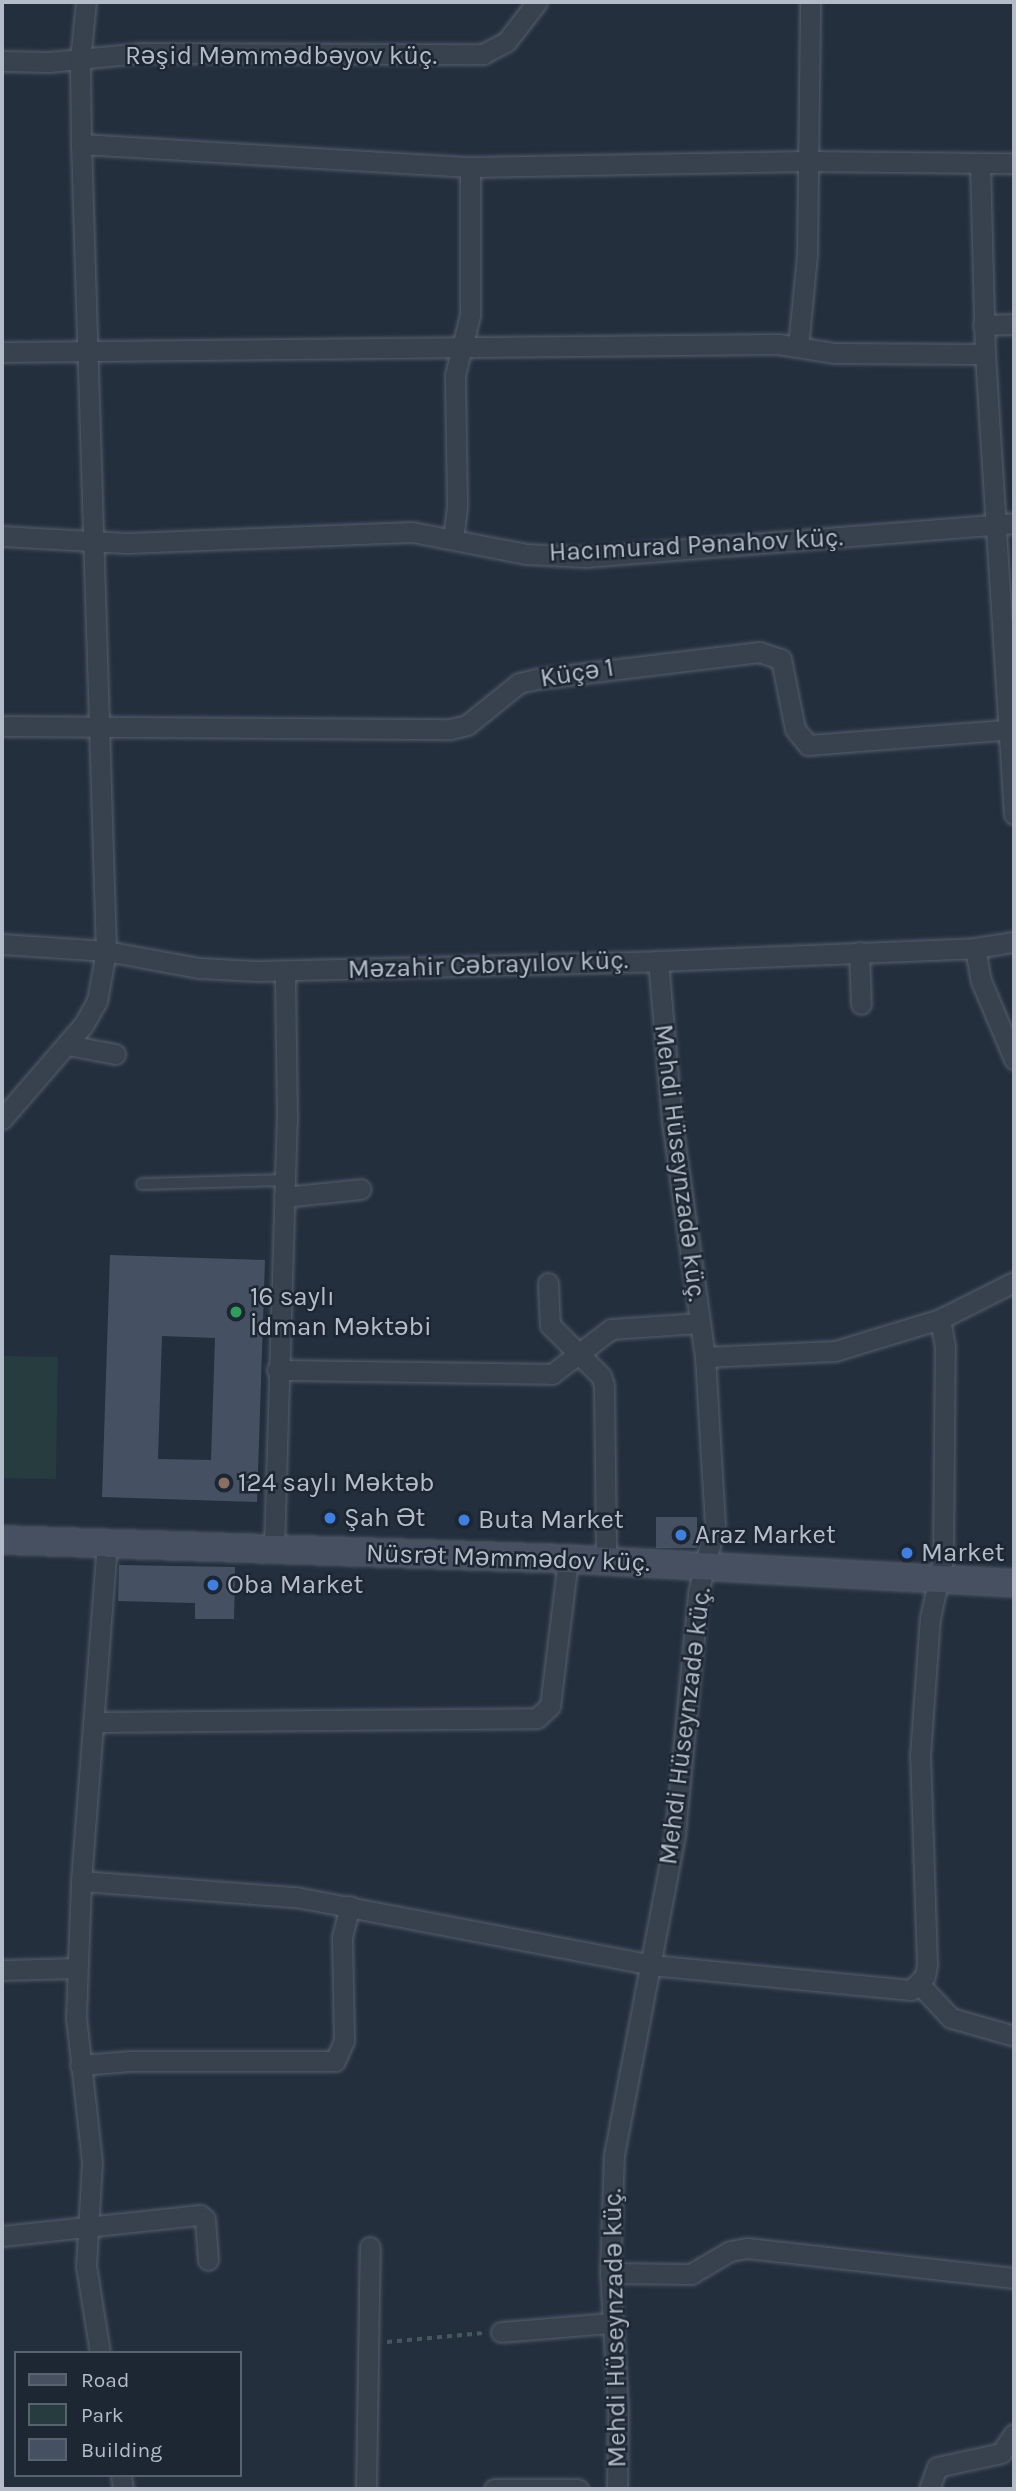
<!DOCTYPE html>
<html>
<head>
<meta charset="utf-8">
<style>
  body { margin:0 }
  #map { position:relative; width:1016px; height:2491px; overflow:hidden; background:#242f3e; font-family:Karla,sans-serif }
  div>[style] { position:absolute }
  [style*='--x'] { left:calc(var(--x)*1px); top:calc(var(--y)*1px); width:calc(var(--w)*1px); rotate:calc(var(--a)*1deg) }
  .green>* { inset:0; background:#263c3f; transform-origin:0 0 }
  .building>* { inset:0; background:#455162; transform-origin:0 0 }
  .path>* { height:3.5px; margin-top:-1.75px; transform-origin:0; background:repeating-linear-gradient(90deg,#44595c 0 5px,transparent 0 10px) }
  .roads { filter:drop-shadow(0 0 2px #565f6c) drop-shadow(0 0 2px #565f6c) }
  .lane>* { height:10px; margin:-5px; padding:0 5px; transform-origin:5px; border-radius:5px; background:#38414e }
  .street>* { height:19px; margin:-9.5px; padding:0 9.5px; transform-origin:9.5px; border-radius:9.5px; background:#38414e }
  .secondary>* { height:26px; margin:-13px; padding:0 13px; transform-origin:13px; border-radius:13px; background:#465061 }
  .dots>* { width:19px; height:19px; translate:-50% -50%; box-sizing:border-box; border:4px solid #1d2633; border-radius:50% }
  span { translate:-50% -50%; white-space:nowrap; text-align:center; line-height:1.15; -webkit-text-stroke:5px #1d2633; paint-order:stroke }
  .street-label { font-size:26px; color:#b4bcc9 }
  .poi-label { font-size:26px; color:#b4bcc9 }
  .left { translate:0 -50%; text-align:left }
  .frame { position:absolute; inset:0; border:4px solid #b4bcc9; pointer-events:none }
  .legend { position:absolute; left:14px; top:2351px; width:228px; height:126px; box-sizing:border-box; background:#1d2633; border:2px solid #59626f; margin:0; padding:9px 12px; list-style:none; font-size:21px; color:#b4bcc9 }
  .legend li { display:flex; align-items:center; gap:14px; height:35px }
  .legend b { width:35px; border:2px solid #59626f }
</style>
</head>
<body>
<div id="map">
  <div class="green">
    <i style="left:2px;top:1356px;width:56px;height:122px;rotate:1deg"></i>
  </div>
  <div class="building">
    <i style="clip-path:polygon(evenodd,110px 1255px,265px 1260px,257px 1502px,102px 1497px,110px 1255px,162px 1336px,215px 1338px,211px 1460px,158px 1459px,162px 1336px)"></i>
    <i style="left:656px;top:1517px;width:41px;height:31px"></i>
    <i style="clip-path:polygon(119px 1565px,235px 1567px,234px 1619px,195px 1619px,195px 1603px,118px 1601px)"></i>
  </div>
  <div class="path">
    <i style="--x:387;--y:2342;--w:97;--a:-5.3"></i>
  </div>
  <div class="roads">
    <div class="lane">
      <i style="--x:142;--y:1184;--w:143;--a:-1.6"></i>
    </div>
    <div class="street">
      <i style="--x:2;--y:61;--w:47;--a:1.2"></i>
      <i style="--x:49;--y:62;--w:91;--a:-5.6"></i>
      <i style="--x:140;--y:53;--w:343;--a:0.2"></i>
      <i style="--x:483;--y:54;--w:27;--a:-28"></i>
      <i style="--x:507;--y:41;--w:49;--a:-52.4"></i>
      <i style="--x:81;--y:144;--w:390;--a:3.4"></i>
      <i style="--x:470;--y:167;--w:337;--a:-1"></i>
      <i style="--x:807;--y:161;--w:207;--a:0.6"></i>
      <i style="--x:980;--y:163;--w:191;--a:88.5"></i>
      <i style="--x:985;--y:354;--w:461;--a:86.4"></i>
      <i style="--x:983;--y:325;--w:31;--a:-2"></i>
      <i style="--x:798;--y:347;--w:92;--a:-84.4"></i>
      <i style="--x:807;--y:255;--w:253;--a:-89.3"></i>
      <i style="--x:2;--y:352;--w:776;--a:-0.59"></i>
      <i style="--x:778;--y:344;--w:58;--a:9"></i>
      <i style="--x:835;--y:353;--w:150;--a:0.4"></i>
      <i style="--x:2;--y:536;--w:125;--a:3.2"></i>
      <i style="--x:127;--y:543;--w:285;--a:-2.2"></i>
      <i style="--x:412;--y:532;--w:116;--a:10.9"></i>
      <i style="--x:526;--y:554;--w:59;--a:2.9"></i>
      <i style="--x:585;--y:557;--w:430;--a:-4.5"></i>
      <i style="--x:453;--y:539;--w:34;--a:-83"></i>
      <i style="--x:457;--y:505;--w:130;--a:-90.9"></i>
      <i style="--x:455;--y:375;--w:62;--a:-76"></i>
      <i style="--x:470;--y:315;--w:148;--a:-90"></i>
      <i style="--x:2;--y:726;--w:448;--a:0.4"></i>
      <i style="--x:450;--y:729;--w:17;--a:-13"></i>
      <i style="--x:467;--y:725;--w:67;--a:-38.9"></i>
      <i style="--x:519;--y:683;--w:17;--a:-13"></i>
      <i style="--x:536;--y:679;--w:225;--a:-6.9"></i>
      <i style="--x:759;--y:652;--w:23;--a:18"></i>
      <i style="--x:781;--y:659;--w:71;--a:78.7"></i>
      <i style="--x:795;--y:729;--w:21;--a:51"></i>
      <i style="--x:808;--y:745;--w:207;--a:-4.4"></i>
      <i style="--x:2;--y:944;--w:104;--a:3.9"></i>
      <i style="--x:106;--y:951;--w:95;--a:10.4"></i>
      <i style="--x:199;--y:968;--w:58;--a:3"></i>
      <i style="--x:257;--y:971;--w:401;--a:-1.4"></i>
      <i style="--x:658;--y:961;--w:317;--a:-2.3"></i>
      <i style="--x:975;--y:948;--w:39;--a:-9"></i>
      <i style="--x:975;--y:948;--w:34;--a:80"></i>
      <i style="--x:981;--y:981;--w:85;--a:67.1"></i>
      <i style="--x:859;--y:952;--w:52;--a:87.8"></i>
      <i style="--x:68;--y:1045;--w:48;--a:10.8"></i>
      <i style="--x:2;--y:1119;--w:125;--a:-49.2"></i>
      <i style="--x:84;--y:1024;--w:26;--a:-61"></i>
      <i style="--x:97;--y:1001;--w:51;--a:-79.8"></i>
      <i style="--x:106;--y:951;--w:807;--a:-91.77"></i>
      <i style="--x:81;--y:144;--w:84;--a:-90.7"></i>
      <i style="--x:80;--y:60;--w:58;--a:-84.1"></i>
      <i style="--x:284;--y:1197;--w:77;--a:-5.9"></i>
      <i style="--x:548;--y:1283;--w:42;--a:87.3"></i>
      <i style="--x:550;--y:1325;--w:72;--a:45"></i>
      <i style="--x:601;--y:1376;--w:9;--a:72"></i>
      <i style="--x:604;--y:1385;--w:176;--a:89.3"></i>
      <i style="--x:705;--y:1357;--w:130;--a:-2.6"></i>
      <i style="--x:835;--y:1351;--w:110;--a:-16.9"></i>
      <i style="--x:940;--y:1319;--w:83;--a:-26.6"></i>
      <i style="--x:277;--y:1370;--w:275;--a:0.8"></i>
      <i style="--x:552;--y:1374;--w:74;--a:-37.3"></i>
      <i style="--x:611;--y:1329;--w:89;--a:-3.9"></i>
      <i style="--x:274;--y:1549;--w:429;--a:-88.3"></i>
      <i style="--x:287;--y:1120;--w:149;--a:-90.8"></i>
      <i style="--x:95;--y:1722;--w:442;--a:-0.5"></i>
      <i style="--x:537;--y:1718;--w:18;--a:-43"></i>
      <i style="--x:550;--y:1706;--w:148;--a:-83"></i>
      <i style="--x:81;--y:1881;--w:216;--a:4.3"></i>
      <i style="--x:296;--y:1897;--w:361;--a:10.8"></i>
      <i style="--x:651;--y:1965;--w:261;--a:5.5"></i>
      <i style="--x:911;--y:1990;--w:20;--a:-45"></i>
      <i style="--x:925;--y:1976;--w:12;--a:-81"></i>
      <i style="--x:927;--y:1964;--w:208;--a:-91.9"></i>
      <i style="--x:920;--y:1756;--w:138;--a:-85.9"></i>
      <i style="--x:930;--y:1618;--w:60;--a:-77.6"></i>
      <i style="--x:943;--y:1559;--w:212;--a:-89.5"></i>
      <i style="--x:945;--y:1347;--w:28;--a:-100"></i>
      <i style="--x:2;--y:1970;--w:75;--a:-1.5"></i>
      <i style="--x:919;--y:1984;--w:47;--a:46.7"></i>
      <i style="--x:951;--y:2018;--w:66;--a:15.9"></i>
      <i style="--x:80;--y:2065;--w:51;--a:-4.5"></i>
      <i style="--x:131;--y:2061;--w:204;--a:0"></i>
      <i style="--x:335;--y:2061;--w:22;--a:-66"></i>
      <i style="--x:344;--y:2041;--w:104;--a:-91.1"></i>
      <i style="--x:342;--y:1937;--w:32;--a:-76"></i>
      <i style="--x:2;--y:2236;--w:199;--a:-6.1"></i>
      <i style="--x:200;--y:2215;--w:6;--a:39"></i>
      <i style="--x:205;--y:2219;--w:41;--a:85.8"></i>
      <i style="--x:610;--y:2273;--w:81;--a:0.7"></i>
      <i style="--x:691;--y:2274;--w:45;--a:-30.5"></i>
      <i style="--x:730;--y:2251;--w:17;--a:-10"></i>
      <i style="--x:747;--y:2248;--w:269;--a:6.4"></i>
      <i style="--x:501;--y:2332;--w:109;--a:-4.7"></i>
      <i style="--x:100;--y:2353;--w:88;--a:-99.1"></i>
      <i style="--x:86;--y:2266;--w:104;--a:-86.7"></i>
      <i style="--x:92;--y:2162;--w:145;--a:-96.3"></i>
      <i style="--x:76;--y:2018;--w:137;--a:-87.9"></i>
      <i style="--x:81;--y:1881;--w:337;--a:-85.6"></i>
      <i style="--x:121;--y:2475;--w:14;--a:82"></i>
      <i style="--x:366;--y:2489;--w:242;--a:-89.1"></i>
      <i style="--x:494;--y:2489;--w:84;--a:0"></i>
      <i style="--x:617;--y:2489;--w:79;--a:-89.3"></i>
      <i style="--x:618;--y:2410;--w:137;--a:-93.3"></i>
      <i style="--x:610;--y:2273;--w:118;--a:-88.1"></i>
      <i style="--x:614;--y:2155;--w:327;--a:-79.2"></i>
      <i style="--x:675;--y:1834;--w:242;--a:-84.5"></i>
      <i style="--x:698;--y:1593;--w:70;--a:-76"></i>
      <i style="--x:715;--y:1525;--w:168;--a:-93.4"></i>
      <i style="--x:705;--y:1357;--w:236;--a:-98"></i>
      <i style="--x:672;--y:1123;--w:163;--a:-94.9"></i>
      <i style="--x:929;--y:2489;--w:23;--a:-70"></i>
      <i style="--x:937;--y:2467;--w:66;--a:-12.3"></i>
      <i style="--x:1001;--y:2453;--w:23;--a:-56"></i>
    </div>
    <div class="secondary">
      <i style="--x:2;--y:1540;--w:566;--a:1.92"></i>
      <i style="--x:568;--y:1559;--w:447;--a:3.1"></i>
    </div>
  </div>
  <div class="dots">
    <i style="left:236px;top:1312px;background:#2e9e5b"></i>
    <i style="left:224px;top:1483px;background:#8d6e63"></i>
    <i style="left:330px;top:1518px;background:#3f7fe0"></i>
    <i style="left:464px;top:1520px;background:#3f7fe0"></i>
    <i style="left:681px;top:1535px;background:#3f7fe0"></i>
    <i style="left:907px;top:1553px;background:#3f7fe0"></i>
    <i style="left:213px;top:1585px;background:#3f7fe0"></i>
  </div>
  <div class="street-label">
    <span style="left:281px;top:56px">Rəşid Məmmədbəyov küç.</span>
    <span style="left:696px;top:545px;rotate:-3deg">Hacımurad Pənahov küç.</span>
    <span style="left:577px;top:673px;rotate:-9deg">Küçə 1</span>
    <span style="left:488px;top:965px;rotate:-2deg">Məzahir Cəbrayılov küç.</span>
    <span style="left:680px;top:1163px;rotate:83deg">Mehdi Hüseynzadə küç.</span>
    <span style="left:508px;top:1558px;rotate:2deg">Nüsrət Məmmədov küç.</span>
    <span style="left:685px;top:1726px;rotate:-83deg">Mehdi Hüseynzadə küç.</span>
    <span style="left:615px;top:2328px;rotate:-91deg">Mehdi Hüseynzadə küç.</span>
  </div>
  <div class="poi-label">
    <span class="left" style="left:250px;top:1312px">16 saylı<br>İdman Məktəbi</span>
    <span class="left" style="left:238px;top:1483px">124 saylı Məktəb</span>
    <span class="left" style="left:344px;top:1518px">Şah Ət</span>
    <span class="left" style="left:478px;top:1520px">Buta Market</span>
    <span class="left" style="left:695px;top:1535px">Araz Market</span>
    <span class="left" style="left:921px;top:1553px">Market</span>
    <span class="left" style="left:227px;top:1585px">Oba Market</span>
  </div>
  <div class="frame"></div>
  <ul class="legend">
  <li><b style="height:9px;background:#465061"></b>Road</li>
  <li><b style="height:19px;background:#263c3f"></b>Park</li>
  <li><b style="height:19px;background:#455162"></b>Building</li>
  </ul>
</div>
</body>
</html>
